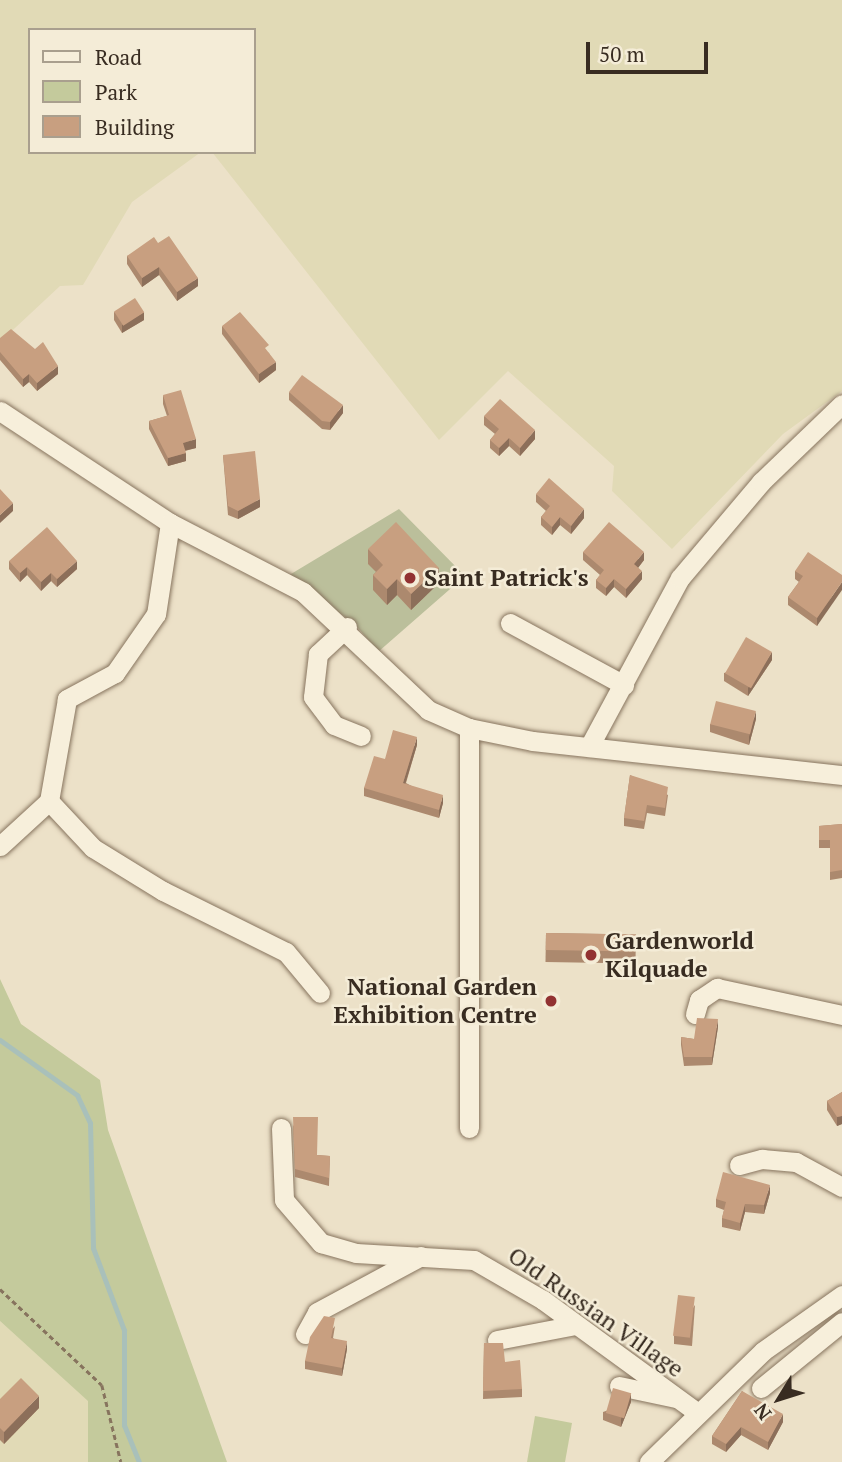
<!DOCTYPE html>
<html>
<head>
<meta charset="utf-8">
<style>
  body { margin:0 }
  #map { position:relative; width:842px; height:1462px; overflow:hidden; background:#ece1c8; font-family:"PT Serif",serif }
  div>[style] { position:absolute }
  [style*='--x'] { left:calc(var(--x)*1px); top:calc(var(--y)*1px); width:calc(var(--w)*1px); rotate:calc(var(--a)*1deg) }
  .farmland>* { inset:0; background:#e1dab6 }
  .green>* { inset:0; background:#c4ca9c }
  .cemetery>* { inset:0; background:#bbbf9b }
  .stream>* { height:5px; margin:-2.5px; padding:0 2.5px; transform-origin:2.5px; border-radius:2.5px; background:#a9c0ba }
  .path>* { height:2.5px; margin-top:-1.25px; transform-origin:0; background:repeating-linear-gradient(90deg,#87745e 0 5px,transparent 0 8.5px) }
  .roads { filter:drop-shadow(0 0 2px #87745e) drop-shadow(0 0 2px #87745e) }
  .minor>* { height:19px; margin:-9.5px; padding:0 9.5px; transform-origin:9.5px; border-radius:9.5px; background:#f7efdb }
  .wall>* { inset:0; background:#ac896e; transform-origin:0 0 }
  .shaded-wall>* { inset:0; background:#8c6f5a }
  .building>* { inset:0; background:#c89f80; transform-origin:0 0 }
  .dots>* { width:19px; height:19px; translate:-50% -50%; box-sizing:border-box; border:4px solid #f4ecd7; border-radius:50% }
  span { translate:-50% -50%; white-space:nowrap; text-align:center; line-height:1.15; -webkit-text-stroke:5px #f4ecd7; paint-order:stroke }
  .poi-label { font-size:24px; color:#382c21; font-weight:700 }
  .left { translate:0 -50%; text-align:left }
  .right { translate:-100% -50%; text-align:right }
  .street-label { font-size:24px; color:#382c21 }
  .legend { position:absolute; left:28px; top:28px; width:228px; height:126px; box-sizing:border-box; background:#f4ecd7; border:2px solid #a99f8e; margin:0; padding:9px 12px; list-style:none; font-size:21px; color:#382c21 }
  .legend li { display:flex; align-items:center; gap:14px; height:35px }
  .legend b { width:35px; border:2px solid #a99f8e }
  .north { position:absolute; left:744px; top:1364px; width:70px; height:70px; -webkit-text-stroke:5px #f4ecd7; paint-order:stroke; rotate:232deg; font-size:19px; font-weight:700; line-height:28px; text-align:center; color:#382c21 }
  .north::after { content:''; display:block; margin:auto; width:24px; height:32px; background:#382c21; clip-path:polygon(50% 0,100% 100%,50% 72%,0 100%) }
  .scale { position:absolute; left:586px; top:42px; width:122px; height:32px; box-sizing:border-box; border:4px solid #382c21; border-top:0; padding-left:9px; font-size:21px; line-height:24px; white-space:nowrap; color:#382c21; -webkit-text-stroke:5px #f4ecd7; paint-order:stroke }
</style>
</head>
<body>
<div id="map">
  <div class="farmland">
    <i style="clip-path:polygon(0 0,842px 0,842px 391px,783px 434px,672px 549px,612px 491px,614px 466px,508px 371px,439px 440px,212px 152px,254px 152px,254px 30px,30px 30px,30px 152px,201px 152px,132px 202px,83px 285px,60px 286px,0 342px)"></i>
    <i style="clip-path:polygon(0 1321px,89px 1401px,88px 1462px,0 1462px)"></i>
  </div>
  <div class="green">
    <i style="clip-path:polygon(0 979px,21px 1024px,100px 1080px,108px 1130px,227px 1462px,88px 1462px,88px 1401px,0 1321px)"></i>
    <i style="clip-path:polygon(535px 1416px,572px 1423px,565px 1462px,527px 1462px)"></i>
  </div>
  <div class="cemetery">
    <i style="clip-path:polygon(399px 509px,465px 576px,378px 652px,354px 623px,286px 577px)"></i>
  </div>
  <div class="stream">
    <i style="--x:0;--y:1040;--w:95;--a:35.5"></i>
    <i style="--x:77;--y:1095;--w:31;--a:65"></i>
    <i style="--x:90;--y:1123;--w:125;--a:88.6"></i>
    <i style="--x:93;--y:1248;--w:88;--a:69.3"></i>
    <i style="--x:124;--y:1330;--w:95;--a:90"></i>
    <i style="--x:124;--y:1425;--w:40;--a:68"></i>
  </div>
  <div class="path">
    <i style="--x:0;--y:1289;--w:140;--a:43.3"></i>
    <i style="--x:102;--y:1385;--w:79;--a:76.1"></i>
  </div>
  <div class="roads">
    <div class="minor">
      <i style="--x:0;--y:411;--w:204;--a:33.4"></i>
      <i style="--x:170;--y:523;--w:150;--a:27.4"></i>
      <i style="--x:303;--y:592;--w:172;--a:43.3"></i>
      <i style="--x:428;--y:710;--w:45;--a:23.7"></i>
      <i style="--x:469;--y:728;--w:65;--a:11.5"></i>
      <i style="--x:533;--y:741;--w:311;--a:6.3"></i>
      <i style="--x:170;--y:523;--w:92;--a:98.7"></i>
      <i style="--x:156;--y:614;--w:72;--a:124.8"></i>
      <i style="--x:115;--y:673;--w:55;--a:151.6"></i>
      <i style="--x:67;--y:699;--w:104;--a:100"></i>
      <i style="--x:49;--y:801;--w:64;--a:46.9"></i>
      <i style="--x:93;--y:848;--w:82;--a:31.6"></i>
      <i style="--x:163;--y:891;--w:137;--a:26.4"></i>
      <i style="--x:286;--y:952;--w:53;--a:50.3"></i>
      <i style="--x:510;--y:623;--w:130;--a:28.5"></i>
      <i style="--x:347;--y:627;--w:40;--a:137"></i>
      <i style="--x:318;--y:654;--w:43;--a:96.6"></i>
      <i style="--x:313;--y:697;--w:35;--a:53"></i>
      <i style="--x:334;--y:725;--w:29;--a:22"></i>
      <i style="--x:589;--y:747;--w:192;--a:-61.7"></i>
      <i style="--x:680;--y:578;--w:126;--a:-49.8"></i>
      <i style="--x:761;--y:482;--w:112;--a:-43.9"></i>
      <i style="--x:0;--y:846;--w:67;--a:-42.6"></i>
      <i style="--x:695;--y:1014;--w:15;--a:-74"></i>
      <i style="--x:699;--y:1000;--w:22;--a:-34"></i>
      <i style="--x:717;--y:988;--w:128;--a:12.2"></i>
      <i style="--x:281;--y:1128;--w:72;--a:87.6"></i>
      <i style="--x:284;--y:1200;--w:57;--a:49.3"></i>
      <i style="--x:321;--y:1243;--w:36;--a:16"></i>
      <i style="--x:356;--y:1253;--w:118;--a:3.4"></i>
      <i style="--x:474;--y:1260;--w:80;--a:30.1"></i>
      <i style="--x:543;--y:1300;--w:192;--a:36.1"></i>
      <i style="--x:469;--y:1128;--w:400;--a:-90"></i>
      <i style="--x:739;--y:1165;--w:24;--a:-15"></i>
      <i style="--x:762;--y:1159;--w:34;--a:5"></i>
      <i style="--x:796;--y:1162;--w:52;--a:28.5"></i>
      <i style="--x:305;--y:1334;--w:25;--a:-61"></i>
      <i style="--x:317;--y:1312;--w:118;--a:-28.3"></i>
      <i style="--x:497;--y:1340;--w:80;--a:-10.8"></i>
      <i style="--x:619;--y:1386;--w:58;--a:11.9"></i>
      <i style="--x:761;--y:1388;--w:104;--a:-39.2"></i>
      <i style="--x:649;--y:1462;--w:159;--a:-44.2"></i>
      <i style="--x:763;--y:1351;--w:97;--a:-35.3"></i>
    </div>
  </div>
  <div class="wall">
    <i style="clip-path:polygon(158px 243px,198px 286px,177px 301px,159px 275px,142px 287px,127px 264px,127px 256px)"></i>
    <i style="clip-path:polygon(114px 312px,144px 320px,122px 333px,114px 320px)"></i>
    <i style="clip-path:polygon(222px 326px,269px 353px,276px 370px,259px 383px,222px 334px)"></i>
    <i style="clip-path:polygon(0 338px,58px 374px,37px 391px,29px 382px,23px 387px,0 360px)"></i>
    <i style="clip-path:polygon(289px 392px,343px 413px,330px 430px,322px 429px,289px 400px)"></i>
    <i style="clip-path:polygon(163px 395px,196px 448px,185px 451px,186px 461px,168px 466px,149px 429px,149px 421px,167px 416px,163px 404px)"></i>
    <i style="clip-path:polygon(484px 416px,535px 439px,520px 456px,509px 446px,499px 456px,490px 448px,490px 440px,495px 434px,484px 425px)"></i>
    <i style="clip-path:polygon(223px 455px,260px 507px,238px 519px,228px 515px)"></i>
    <i style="clip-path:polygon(536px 494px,584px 518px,571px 534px,560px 525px,552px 535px,541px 525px,541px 517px,546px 511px,536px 502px)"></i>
    <i style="clip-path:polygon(368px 549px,439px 583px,411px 610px,397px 595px,387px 605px,373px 590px,373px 575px,376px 572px,368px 564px)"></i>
    <i style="clip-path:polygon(583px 552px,644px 560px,638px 568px,642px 579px,626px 598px,614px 587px,606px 596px,596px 588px,596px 580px,600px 575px,583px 560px)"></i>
    <i style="clip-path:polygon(9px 561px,77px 569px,57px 587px,51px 581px,41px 591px,27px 575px,20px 582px,9px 569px)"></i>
    <i style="clip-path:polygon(795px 571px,842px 575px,817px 626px,788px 605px,788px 597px,799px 582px,795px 579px)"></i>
    <i style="clip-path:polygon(772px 660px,748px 696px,724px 681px,724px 673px)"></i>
    <i style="clip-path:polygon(756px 719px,749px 745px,710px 732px,710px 724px)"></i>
    <i style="clip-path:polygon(417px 745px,406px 783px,443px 803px,439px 818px,364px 796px,364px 788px,385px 759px)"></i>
    <i style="clip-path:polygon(630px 775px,668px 795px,665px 816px,647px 813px,644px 829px,624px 826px,624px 818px)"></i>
    <i style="clip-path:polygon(842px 824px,842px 878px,830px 880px,830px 848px,819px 848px,819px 826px)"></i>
    <i style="left:546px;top:933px;width:90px;height:29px;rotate:1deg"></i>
    <i style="clip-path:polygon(718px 1027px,712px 1065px,684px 1066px,681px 1045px,681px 1037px,694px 1039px)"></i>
    <i style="clip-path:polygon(842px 1092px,842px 1124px,837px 1126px,827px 1110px,827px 1101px)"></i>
    <i style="clip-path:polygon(293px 1125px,317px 1155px,330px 1156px,329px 1186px,295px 1177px)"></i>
    <i style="clip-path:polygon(770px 1193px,764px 1214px,745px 1212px,740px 1231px,722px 1227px,722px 1218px,724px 1210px,716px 1207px,716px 1199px)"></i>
    <i style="clip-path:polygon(695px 1305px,692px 1346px,674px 1344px,674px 1336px)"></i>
    <i style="clip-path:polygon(335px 1326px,333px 1338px,347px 1349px,342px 1376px,305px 1369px,305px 1361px)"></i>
    <i style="clip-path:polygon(484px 1343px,505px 1362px,522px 1389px,522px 1397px,483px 1399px)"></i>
    <i style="clip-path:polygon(742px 1391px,783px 1422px,768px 1450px,741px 1435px,726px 1452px,712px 1444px,712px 1436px)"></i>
    <i style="clip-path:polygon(0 1399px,39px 1408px,4px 1444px,0 1440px)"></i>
    <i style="clip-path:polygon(631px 1402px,621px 1427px,603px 1420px,603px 1412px)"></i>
  </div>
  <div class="shaded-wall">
    <i style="clip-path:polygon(159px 267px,159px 275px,142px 287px,142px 278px)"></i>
    <i style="clip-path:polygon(198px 278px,198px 286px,177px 301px,177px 292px)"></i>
    <i style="clip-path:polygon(144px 312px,144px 320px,122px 333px,122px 325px)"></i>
    <i style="clip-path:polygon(276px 362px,276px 370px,259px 383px,259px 374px)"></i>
    <i style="clip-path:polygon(58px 366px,58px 374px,37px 391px,37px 383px)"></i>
    <i style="clip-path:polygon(29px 374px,29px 382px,23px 387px,23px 379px)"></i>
    <i style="clip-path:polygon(343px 405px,343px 413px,330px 430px,330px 422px)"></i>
    <i style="clip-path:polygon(535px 430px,535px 439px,520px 456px,520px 448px)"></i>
    <i style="clip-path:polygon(509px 438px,509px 446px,499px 456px,499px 448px)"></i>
    <i style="clip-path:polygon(196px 439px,196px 448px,183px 451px,183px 443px)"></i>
    <i style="clip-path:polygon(186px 453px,186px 461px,168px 466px,168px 458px)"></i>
    <i style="clip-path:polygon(260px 499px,260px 507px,238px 519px,238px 511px)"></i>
    <i style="clip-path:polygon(13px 503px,13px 511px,0 523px,0 515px)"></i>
    <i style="clip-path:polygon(584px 509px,584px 518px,571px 534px,571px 526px)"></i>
    <i style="clip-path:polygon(560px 517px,560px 525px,552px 535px,552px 527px)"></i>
    <i style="clip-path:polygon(644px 552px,644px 560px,634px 573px,634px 564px)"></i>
    <i style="clip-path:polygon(77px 561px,77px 569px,57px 587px,57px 579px)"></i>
    <i style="clip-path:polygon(27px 567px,27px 575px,20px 582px,20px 573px)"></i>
    <i style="clip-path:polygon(439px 568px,439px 583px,411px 610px,411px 594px)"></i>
    <i style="clip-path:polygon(642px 571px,642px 579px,626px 598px,626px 589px)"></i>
    <i style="clip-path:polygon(51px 573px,51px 581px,41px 591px,41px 582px)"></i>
    <i style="clip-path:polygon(397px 579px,397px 595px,387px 605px,387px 589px)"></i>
    <i style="clip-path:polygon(614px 579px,614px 587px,606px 596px,606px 588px)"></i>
    <i style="clip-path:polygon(842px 582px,842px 590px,817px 626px,817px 618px)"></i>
    <i style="clip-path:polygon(772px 652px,772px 660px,748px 696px,748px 688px)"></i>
    <i style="clip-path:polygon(756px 711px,756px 719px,749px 745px,749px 737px)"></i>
    <i style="clip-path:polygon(417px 737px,417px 745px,403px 791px,403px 783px)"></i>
    <i style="clip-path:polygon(443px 795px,443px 803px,439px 818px,439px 810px)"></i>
    <i style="clip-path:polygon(718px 1019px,718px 1027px,712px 1065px,712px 1057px)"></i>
    <i style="clip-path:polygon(842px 1116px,842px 1124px,837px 1126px,837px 1117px)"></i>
    <i style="clip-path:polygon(770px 1185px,770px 1193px,764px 1214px,764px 1205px)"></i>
    <i style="clip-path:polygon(745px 1204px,745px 1212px,740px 1231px,740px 1223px)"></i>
    <i style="clip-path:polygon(347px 1341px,347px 1349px,342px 1376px,342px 1368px)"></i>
    <i style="clip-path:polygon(631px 1393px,631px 1402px,621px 1427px,621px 1419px)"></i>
    <i style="clip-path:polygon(39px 1396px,39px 1408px,4px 1444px,4px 1432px)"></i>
    <i style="clip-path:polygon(783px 1414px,783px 1422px,768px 1450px,768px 1442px)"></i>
    <i style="clip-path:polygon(741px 1427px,741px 1435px,726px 1452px,726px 1444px)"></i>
  </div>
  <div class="building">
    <i style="clip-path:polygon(169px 236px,198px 278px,177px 292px,159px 267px,142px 278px,127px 256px,154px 237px,158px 243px)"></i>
    <i style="left:135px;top:298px;width:17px;height:25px;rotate:57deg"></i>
    <i style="clip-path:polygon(240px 312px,269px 345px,265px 348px,276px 362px,259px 374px,222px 326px)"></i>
    <i style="clip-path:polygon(11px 329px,35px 349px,43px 342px,58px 366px,37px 383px,29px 374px,23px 379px,0 352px,0 338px)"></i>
    <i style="clip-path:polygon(302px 375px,343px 405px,330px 422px,322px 421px,289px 392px)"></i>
    <i style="clip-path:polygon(181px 390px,196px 439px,183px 443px,186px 453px,168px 458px,149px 421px,169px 415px,163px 395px)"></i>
    <i style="clip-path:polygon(500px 399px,535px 430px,520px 448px,509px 438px,499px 448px,490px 440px,499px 429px,484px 416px)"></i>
    <i style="clip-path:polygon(255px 451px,260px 499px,238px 511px,228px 506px,223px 455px)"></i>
    <i style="clip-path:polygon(549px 478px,584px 509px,571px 526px,560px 517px,552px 527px,541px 517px,550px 506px,536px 494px)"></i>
    <i style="clip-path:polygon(0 489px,13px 503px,0 515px)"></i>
    <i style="clip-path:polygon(396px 522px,439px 568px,411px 594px,397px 579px,387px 589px,373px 575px,383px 565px,368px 549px)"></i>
    <i style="clip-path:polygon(609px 522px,644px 552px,634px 564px,642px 571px,626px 589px,614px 579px,606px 588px,596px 580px,604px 570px,583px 552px)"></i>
    <i style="clip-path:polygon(47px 527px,77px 561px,57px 579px,51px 573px,41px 582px,27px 567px,20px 573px,9px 561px)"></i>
    <i style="clip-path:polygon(808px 552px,842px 575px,842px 582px,817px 618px,788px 597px,803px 576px,795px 571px)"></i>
    <i style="left:746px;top:637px;width:30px;height:42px;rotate:30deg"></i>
    <i style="left:716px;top:701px;width:41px;height:24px;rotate:14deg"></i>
    <i style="clip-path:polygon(393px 730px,417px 737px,403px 783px,443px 795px,439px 810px,364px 788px,374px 756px,385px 759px)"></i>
    <i style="clip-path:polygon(630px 775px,668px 787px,665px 808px,647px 805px,644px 821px,624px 818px)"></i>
    <i style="clip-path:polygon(842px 824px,842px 870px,830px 872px,830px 840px,819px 840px,819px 826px)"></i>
    <i style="left:546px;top:933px;width:90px;height:17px;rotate:1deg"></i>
    <i style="clip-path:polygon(697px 1018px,718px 1019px,712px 1057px,684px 1057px,681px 1037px,694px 1039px)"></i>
    <i style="clip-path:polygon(842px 1092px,842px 1116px,837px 1117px,827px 1101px)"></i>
    <i style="clip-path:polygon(293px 1117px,318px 1117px,317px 1155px,330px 1156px,329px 1178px,295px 1169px)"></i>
    <i style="clip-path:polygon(723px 1172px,770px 1185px,764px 1205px,745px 1204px,740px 1223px,722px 1218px,726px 1202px,716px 1199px)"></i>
    <i style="left:678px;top:1295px;width:17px;height:41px;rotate:7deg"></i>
    <i style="clip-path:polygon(324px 1316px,335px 1318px,331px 1338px,347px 1341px,342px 1368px,305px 1361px,310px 1337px)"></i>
    <i style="clip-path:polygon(484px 1343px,503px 1343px,505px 1362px,520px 1360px,522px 1389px,483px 1391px)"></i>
    <i style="clip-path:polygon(21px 1378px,39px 1396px,4px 1432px,0 1428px,0 1399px)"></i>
    <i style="left:613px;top:1388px;width:19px;height:26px;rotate:16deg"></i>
    <i style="clip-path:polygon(742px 1391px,783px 1414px,768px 1442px,741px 1427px,726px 1444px,712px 1436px)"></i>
  </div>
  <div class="dots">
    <i style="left:410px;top:578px;background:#923232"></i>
    <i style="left:591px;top:955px;background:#923232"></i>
    <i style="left:551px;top:1001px;background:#923232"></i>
  </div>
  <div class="poi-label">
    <span class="left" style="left:424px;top:578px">Saint Patrick's</span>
    <span class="left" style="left:605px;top:955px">Gardenworld<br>Kilquade</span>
    <span class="right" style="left:537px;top:1001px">National Garden<br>Exhibition Centre</span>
  </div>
  <div class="street-label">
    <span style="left:596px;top:1312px;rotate:35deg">Old Russian Village</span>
  </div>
  <ul class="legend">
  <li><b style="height:9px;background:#f7efdb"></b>Road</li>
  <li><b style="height:19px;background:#c4ca9c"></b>Park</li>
  <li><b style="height:19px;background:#c89f80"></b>Building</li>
  </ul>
  <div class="north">N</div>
  <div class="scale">50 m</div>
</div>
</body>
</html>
